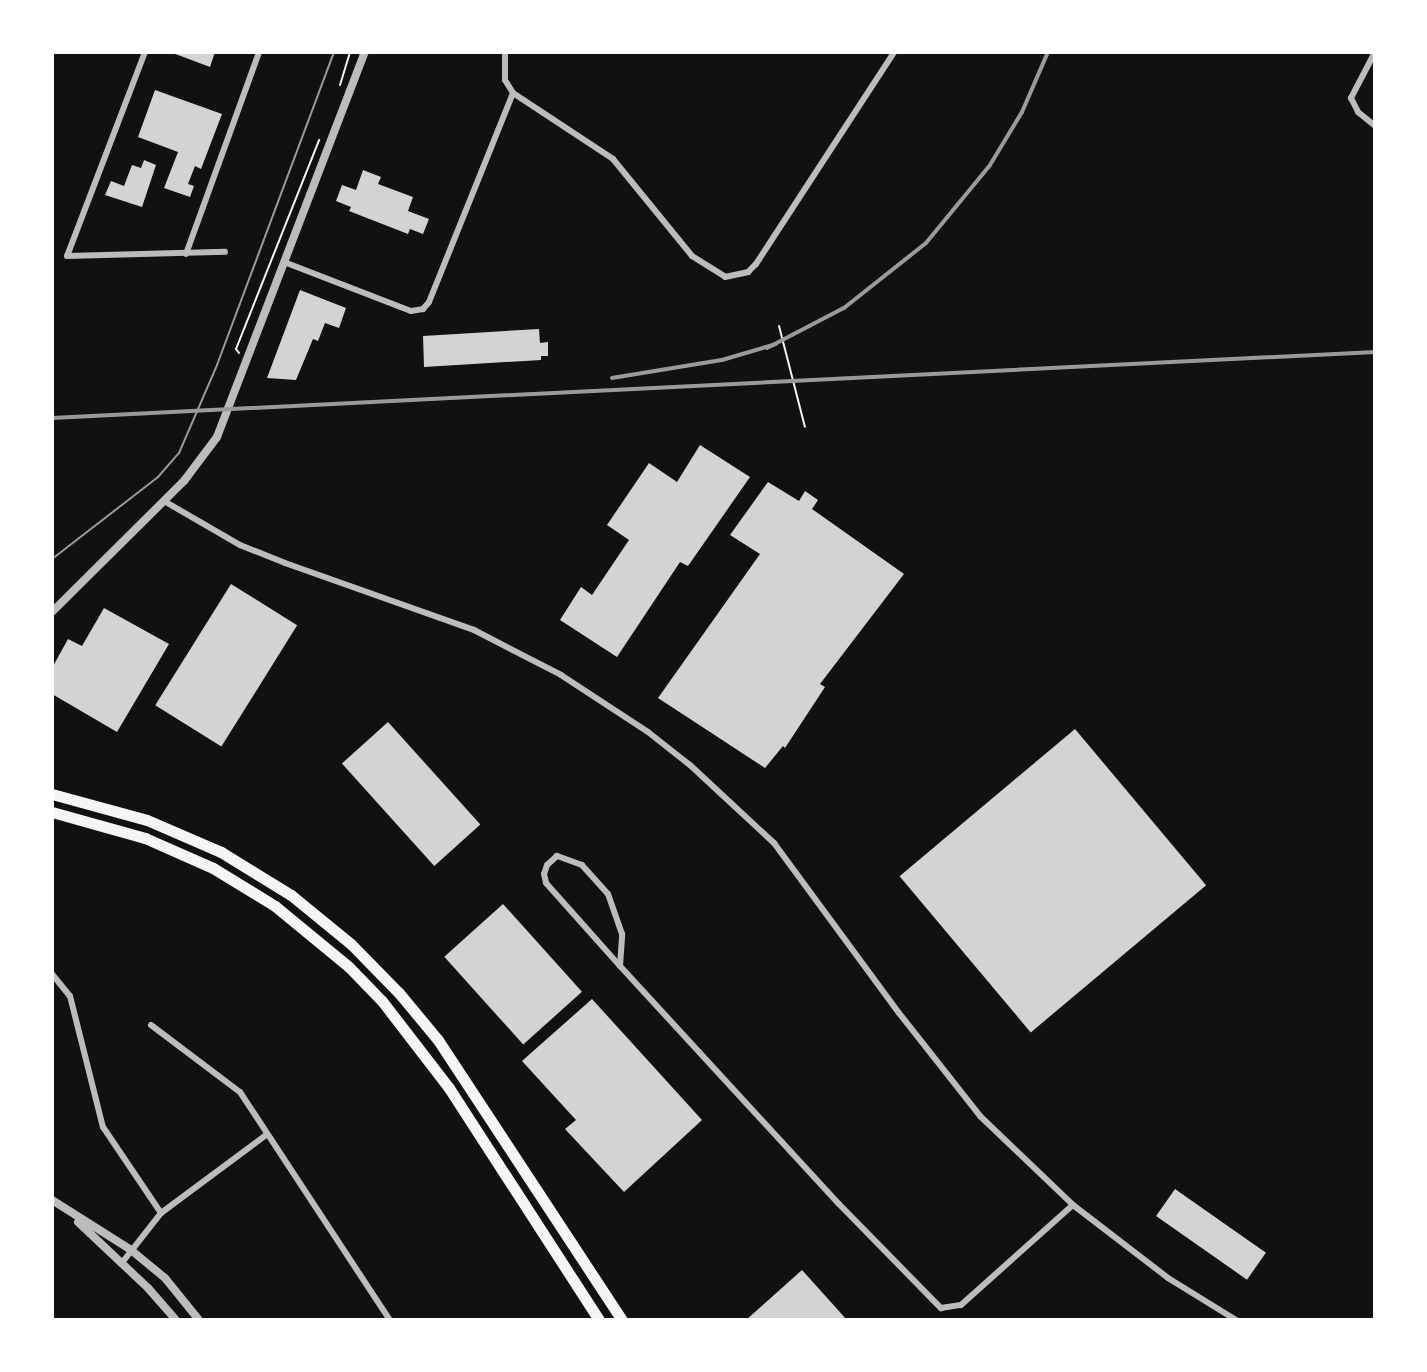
<!DOCTYPE html>
<html>
<head>
<meta charset="utf-8">
<style>
  body { margin:0 }
  #map { position:relative; width:1427px; height:1372px; overflow:hidden; background:#111; font-family:Poppins,sans-serif }
  div>[style] { position:absolute }
  [style*='--x'] { left:calc(var(--x)*1px); top:calc(var(--y)*1px); width:calc(var(--w)*1px); rotate:calc(var(--a)*1deg) }
  .building>* { inset:0; background:#d3d3d3; transform-origin:0 0 }
  .path>* { height:2px; margin:-1px; padding:0 1px; transform-origin:1px; border-radius:1px; background:#f5f5f5 }
  .minor>* { height:6px; margin:-3px; padding:0 3px; transform-origin:3px; border-radius:3px; background:#bcbcbc }
  .tertiary>* { height:8px; margin:-4px; padding:0 4px; transform-origin:4px; border-radius:4px; background:#bcbcbc }
  .trunk>* { height:11px; margin:-5.5px; padding:0 5.5px; transform-origin:5.5px; border-radius:5.5px; background:#f5f5f5 }
  .tram>* { height:2px; margin:-1px; padding:0 1px; transform-origin:1px; border-radius:1px; background:#9a9a9a }
  .rail>* { height:4px; margin:-2px; padding:0 2px; transform-origin:2px; border-radius:2px; background:#9a9a9a }
  span { translate:-50% -50%; white-space:nowrap; text-align:center; line-height:1.15; -webkit-text-stroke:7px #fff; paint-order:stroke }
  .frame { position:absolute; inset:0; border:54px solid #fff; pointer-events:none }
</style>
</head>
<body>
<div id="map">
  <div class="building">
    <i style="clip-path:polygon(170px 52px,215px 52px,210px 67px)"></i>
    <i style="clip-path:polygon(155px 90px,222px 114px,201px 169px,195px 166px,188px 184px,194px 186px,190px 197px,164px 188px,178px 152px,138px 137px)"></i>
    <i style="clip-path:polygon(144px 160px,156px 165px,142px 207px,105px 195px,111px 181px,124px 186px,132px 165px,141px 168px)"></i>
    <i style="clip-path:polygon(363px 170px,381px 177px,378px 184px,413px 197px,408px 211px,429px 219px,423px 234px,410px 229px,408px 234px,349px 211px,351px 207px,336px 201px,342px 185px,356px 190px)"></i>
    <i style="clip-path:polygon(300px 290px,346px 308px,339px 328px,325px 323px,318px 341px,313px 339px,296px 380px,267px 378px)"></i>
    <i style="clip-path:polygon(539px 329px,540px 343px,548px 342px,548px 356px,541px 356px,541px 360px,424px 367px,423px 336px)"></i>
    <i style="clip-path:polygon(700px 445px,750px 477px,688px 566px,680px 562px,617px 657px,560px 620px,581px 587px,592px 595px,629px 540px,607px 525px,649px 463px,677px 482px)"></i>
    <i style="clip-path:polygon(768px 482px,799px 501px,805px 491px,818px 500px,812px 509px,904px 574px,820px 684px,825px 687px,785px 748px,783px 746px,765px 768px,658px 698px,760px 554px,730px 535px)"></i>
    <i style="left:231px;top:584px;width:78px;height:143px;rotate:32deg"></i>
    <i style="clip-path:polygon(104px 608px,169px 644px,117px 732px,52px 694px,52px 668px,68px 639px,82px 646px)"></i>
    <i style="left:388px;top:722px;width:138px;height:62px;rotate:48deg"></i>
    <i style="left:1075px;top:729px;width:204px;height:229px;rotate:50deg"></i>
    <i style="left:503px;top:904px;width:118px;height:79px;rotate:48deg"></i>
    <i style="clip-path:polygon(592px 999px,702px 1120px,624px 1192px,565px 1129px,576px 1120px,522px 1061px)"></i>
    <i style="left:1175px;top:1189px;width:111px;height:33px;rotate:35deg"></i>
    <i style="clip-path:polygon(802px 1270px,847px 1320px,746px 1320px)"></i>
  </div>
  <div class="path">
    <i style="--x:340;--y:85;--w:34;--a:-73"></i>
    <i style="--x:779;--y:326;--w:104;--a:75.6"></i>
    <i style="--x:239;--y:353;--w:5;--a:-127"></i>
    <i style="--x:236;--y:349;--w:225;--a:-68.3"></i>
  </div>
  <div class="minor">
    <i style="--x:145;--y:52;--w:218;--a:110.9"></i>
    <i style="--x:67;--y:256;--w:158;--a:-1.5"></i>
    <i style="--x:505;--y:52;--w:28;--a:90"></i>
    <i style="--x:505;--y:80;--w:15;--a:58"></i>
    <i style="--x:513;--y:93;--w:120;--a:33.4"></i>
    <i style="--x:613;--y:159;--w:125;--a:50.8"></i>
    <i style="--x:692;--y:256;--w:39;--a:32"></i>
    <i style="--x:725;--y:277;--w:24;--a:-12"></i>
    <i style="--x:748;--y:272;--w:11;--a:-45"></i>
    <i style="--x:756;--y:264;--w:253;--a:-56.9"></i>
    <i style="--x:1375;--y:52;--w:52;--a:117.6"></i>
    <i style="--x:1351;--y:98;--w:16;--a:63"></i>
    <i style="--x:1358;--y:112;--w:22;--a:39"></i>
    <i style="--x:186;--y:254;--w:215;--a:-70.1"></i>
    <i style="--x:284;--y:262;--w:136;--a:21.1"></i>
    <i style="--x:411;--y:311;--w:12;--a:-9"></i>
    <i style="--x:423;--y:309;--w:9;--a:-49"></i>
    <i style="--x:429;--y:302;--w:225;--a:-68.1"></i>
    <i style="--x:164;--y:501;--w:88;--a:30.1"></i>
    <i style="--x:240;--y:545;--w:48;--a:21.8"></i>
    <i style="--x:285;--y:563;--w:201;--a:19.5"></i>
    <i style="--x:474;--y:630;--w:98;--a:27.3"></i>
    <i style="--x:561;--y:675;--w:104;--a:33.2"></i>
    <i style="--x:648;--y:732;--w:53;--a:38.2"></i>
    <i style="--x:690;--y:765;--w:115;--a:42.9"></i>
    <i style="--x:774;--y:843;--w:211;--a:53.7"></i>
    <i style="--x:899;--y:1013;--w:131;--a:51.8"></i>
    <i style="--x:980;--y:1116;--w:129;--a:43.7"></i>
    <i style="--x:1073;--y:1205;--w:120;--a:37.5"></i>
    <i style="--x:1168;--y:1278;--w:80;--a:31.7"></i>
    <i style="--x:620;--y:966;--w:32;--a:-86"></i>
    <i style="--x:622;--y:934;--w:42;--a:-109.3"></i>
    <i style="--x:608;--y:894;--w:39;--a:-132"></i>
    <i style="--x:582;--y:865;--w:27;--a:-160"></i>
    <i style="--x:557;--y:856;--w:13;--a:138"></i>
    <i style="--x:547;--y:865;--w:9;--a:108"></i>
    <i style="--x:544;--y:874;--w:9;--a:77"></i>
    <i style="--x:546;--y:883;--w:111;--a:48.3"></i>
    <i style="--x:620;--y:966;--w:323;--a:47.4"></i>
    <i style="--x:839;--y:1204;--w:146;--a:45.6"></i>
    <i style="--x:941;--y:1308;--w:20;--a:-9"></i>
    <i style="--x:961;--y:1305;--w:150;--a:-41.8"></i>
    <i style="--x:52;--y:974;--w:28;--a:51"></i>
    <i style="--x:70;--y:996;--w:135;--a:75.9"></i>
    <i style="--x:103;--y:1127;--w:104;--a:56"></i>
    <i style="--x:151;--y:1025;--w:111;--a:37"></i>
    <i style="--x:240;--y:1092;--w:273;--a:56.7"></i>
    <i style="--x:121;--y:1264;--w:65;--a:-51.9"></i>
    <i style="--x:161;--y:1213;--w:131;--a:-36.6"></i>
  </div>
  <div class="tertiary">
    <i style="--x:52;--y:612;--w:186;--a:-44.8"></i>
    <i style="--x:184;--y:481;--w:55;--a:-53.1"></i>
    <i style="--x:217;--y:437;--w:412;--a:-69"></i>
    <i style="--x:52;--y:1200;--w:93;--a:32.3"></i>
    <i style="--x:131;--y:1250;--w:44;--a:39.5"></i>
    <i style="--x:165;--y:1278;--w:54;--a:51"></i>
    <i style="--x:78;--y:1222;--w:96;--a:43.3"></i>
    <i style="--x:148;--y:1288;--w:43;--a:48.8"></i>
  </div>
  <div class="trunk">
    <i style="--x:52;--y:794;--w:98;--a:15.3"></i>
    <i style="--x:147;--y:820;--w:81;--a:23.4"></i>
    <i style="--x:221;--y:852;--w:82;--a:31.6"></i>
    <i style="--x:291;--y:895;--w:77;--a:39.2"></i>
    <i style="--x:351;--y:944;--w:69;--a:45.6"></i>
    <i style="--x:399;--y:993;--w:61;--a:50.3"></i>
    <i style="--x:438;--y:1040;--w:335;--a:56.7"></i>
    <i style="--x:52;--y:812;--w:97;--a:15.6"></i>
    <i style="--x:145;--y:838;--w:74;--a:23.8"></i>
    <i style="--x:213;--y:868;--w:73;--a:31.5"></i>
    <i style="--x:275;--y:906;--w:96;--a:39.5"></i>
    <i style="--x:349;--y:967;--w:47;--a:45.9"></i>
    <i style="--x:382;--y:1001;--w:110;--a:52.4"></i>
    <i style="--x:449;--y:1088;--w:276;--a:57.1"></i>
  </div>
  <div class="tram">
    <i style="--x:52;--y:559;--w:134;--a:-37.7"></i>
    <i style="--x:158;--y:477;--w:32;--a:-49"></i>
    <i style="--x:179;--y:453;--w:96;--a:-66.6"></i>
    <i style="--x:217;--y:365;--w:334;--a:-69.5"></i>
  </div>
  <div class="rail">
    <i style="--x:767;--y:348;--w:87;--a:-27.5"></i>
    <i style="--x:844;--y:308;--w:105;--a:-38.4"></i>
    <i style="--x:926;--y:243;--w:101;--a:-50.6"></i>
    <i style="--x:990;--y:165;--w:62;--a:-58.9"></i>
    <i style="--x:1022;--y:112;--w:65;--a:-66.6"></i>
    <i style="--x:612;--y:378;--w:111;--a:-9.3"></i>
    <i style="--x:722;--y:360;--w:56;--a:-16.5"></i>
    <i style="--x:52;--y:418;--w:1325;--a:-2.86"></i>
  </div>
  <div class="frame"></div>
</div>
</body>
</html>
